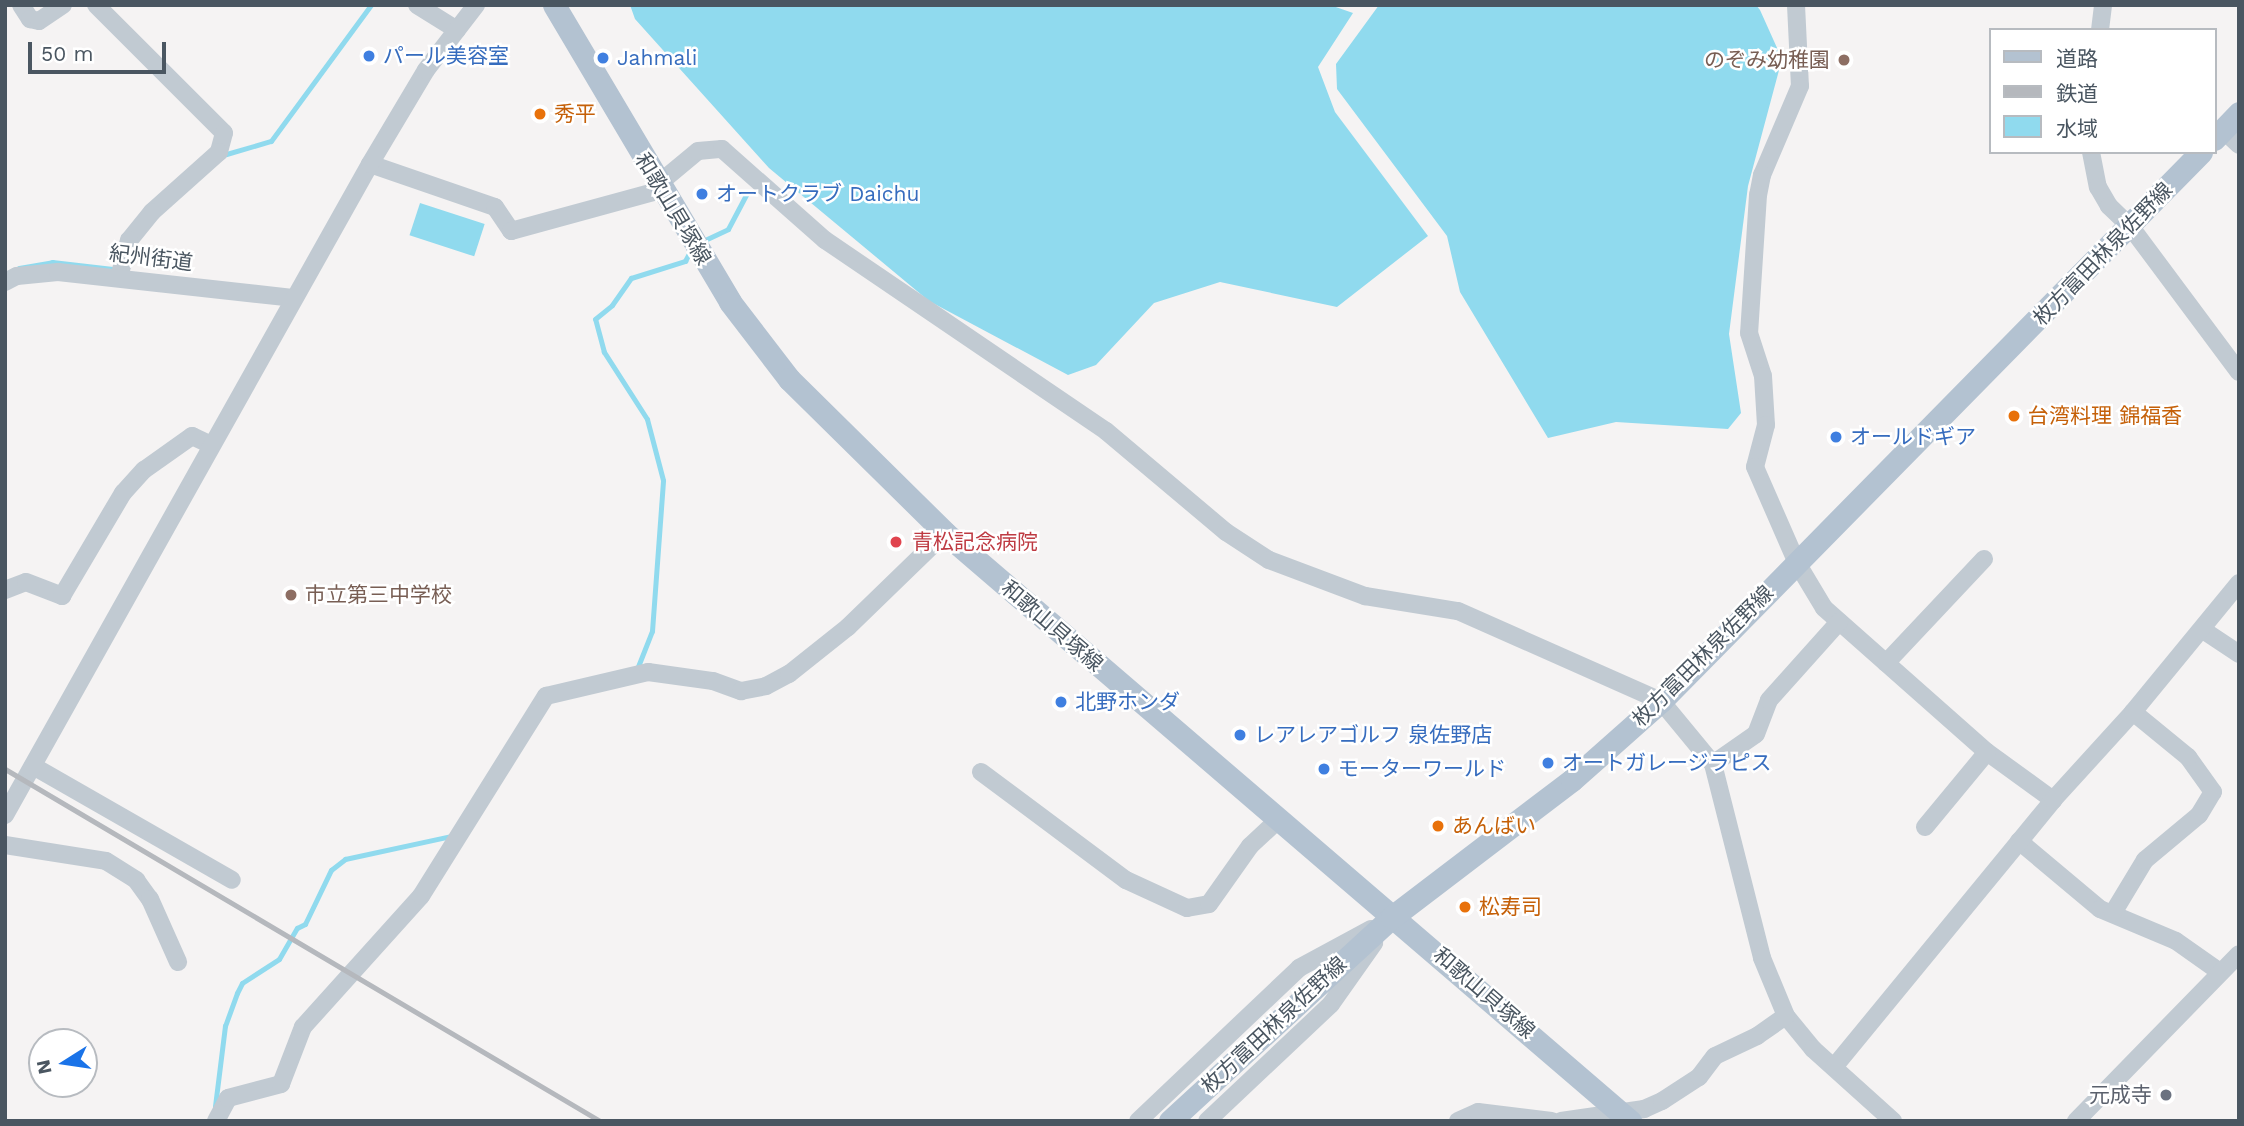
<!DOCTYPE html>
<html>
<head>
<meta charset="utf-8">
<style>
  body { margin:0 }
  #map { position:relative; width:2244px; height:1126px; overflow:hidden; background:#f5f3f3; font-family:"Work Sans","Noto Sans JP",sans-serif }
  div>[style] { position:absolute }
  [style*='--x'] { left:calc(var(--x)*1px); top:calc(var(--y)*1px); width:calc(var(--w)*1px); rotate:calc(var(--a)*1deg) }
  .water>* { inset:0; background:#90daee; transform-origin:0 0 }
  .stream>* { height:5px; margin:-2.5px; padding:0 2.5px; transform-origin:2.5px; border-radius:2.5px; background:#90daee }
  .minor>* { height:18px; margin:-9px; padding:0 9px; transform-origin:9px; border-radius:9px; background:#c1cad2 }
  .major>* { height:23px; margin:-11.5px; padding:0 11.5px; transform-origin:11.5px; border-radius:11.5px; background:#b3c2d1 }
  .rail>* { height:5px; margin:-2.5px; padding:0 2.5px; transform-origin:2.5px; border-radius:2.5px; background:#b5b8bd }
  .dots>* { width:19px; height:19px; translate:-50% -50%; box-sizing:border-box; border:4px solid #fff; border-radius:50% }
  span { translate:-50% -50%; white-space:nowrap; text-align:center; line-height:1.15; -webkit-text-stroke:5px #fff; paint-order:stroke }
  .shop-label { font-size:21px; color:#366cbe }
  .left { translate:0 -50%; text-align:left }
  .education-label { font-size:21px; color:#785e54 }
  .right { translate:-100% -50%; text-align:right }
  .food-label { font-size:21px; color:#c56008 }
  .street-label { font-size:21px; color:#4a5661 }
  .health-label { font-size:21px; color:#be3a42 }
  .worship-label { font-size:21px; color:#5b616d }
  .frame { position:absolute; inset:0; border:7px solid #4a5661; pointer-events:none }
  .legend { position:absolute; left:1989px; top:28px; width:228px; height:126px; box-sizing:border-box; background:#fff; border:2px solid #b7bbc0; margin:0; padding:9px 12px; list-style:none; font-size:21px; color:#4a5661 }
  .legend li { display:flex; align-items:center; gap:14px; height:35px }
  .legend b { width:35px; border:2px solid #b7bbc0 }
  .north { position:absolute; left:28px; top:1028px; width:70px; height:70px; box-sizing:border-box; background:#fff; border:2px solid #b7bbc0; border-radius:50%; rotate:258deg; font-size:19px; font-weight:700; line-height:28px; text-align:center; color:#4a5661 }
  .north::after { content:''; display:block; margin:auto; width:24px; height:32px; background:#1a73e8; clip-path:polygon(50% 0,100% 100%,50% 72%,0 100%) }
  .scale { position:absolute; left:28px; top:42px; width:138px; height:32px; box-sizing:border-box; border:4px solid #4a5661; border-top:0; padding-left:9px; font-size:21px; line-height:24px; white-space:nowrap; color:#4a5661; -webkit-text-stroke:5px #fff; paint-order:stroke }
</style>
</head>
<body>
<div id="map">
  <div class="water">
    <i style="clip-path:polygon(630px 5px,1330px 5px,1353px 13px,1318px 67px,1335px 112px,1428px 236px,1337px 307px,1220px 282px,1154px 303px,1096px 365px,1068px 375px,929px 301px,769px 168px,635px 19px)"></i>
    <i style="clip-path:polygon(1379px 5px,1756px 5px,1760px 10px,1782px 59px,1748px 186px,1729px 334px,1741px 413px,1728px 429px,1616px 422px,1548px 438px,1460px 292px,1447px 236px,1337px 89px,1336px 64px)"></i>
    <i style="left:420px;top:203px;width:68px;height:34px;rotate:18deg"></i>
  </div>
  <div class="stream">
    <i style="--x:223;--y:155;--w:50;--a:-16.3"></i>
    <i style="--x:271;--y:141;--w:169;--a:-53.7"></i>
    <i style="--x:707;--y:239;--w:23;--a:-25"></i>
    <i style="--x:728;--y:229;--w:41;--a:-62.2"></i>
    <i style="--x:19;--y:268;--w:34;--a:-10"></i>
    <i style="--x:52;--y:262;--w:61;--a:6.5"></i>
    <i style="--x:637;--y:669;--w:41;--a:-68.5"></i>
    <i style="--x:652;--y:631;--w:151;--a:-85.8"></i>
    <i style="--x:663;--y:480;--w:63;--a:-104.7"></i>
    <i style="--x:647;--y:419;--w:80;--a:-122.7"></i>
    <i style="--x:604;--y:352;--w:34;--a:-105"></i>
    <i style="--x:595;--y:319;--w:22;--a:-39"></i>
    <i style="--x:612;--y:305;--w:33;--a:-55"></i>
    <i style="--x:631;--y:278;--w:57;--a:-17.5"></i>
    <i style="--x:685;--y:261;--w:7;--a:-63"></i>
    <i style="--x:215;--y:1106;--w:81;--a:-82.9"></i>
    <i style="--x:225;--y:1026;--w:35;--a:-70"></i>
    <i style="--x:237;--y:993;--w:11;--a:-63"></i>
    <i style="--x:242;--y:983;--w:44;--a:-33"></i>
    <i style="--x:279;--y:959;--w:36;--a:-60"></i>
    <i style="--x:297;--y:928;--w:9;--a:-27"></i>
    <i style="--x:305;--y:924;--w:60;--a:-64.3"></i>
    <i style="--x:331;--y:870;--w:18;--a:-38"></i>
    <i style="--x:345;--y:859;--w:108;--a:-12.2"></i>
  </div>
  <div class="minor">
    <i style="--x:21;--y:5;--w:17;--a:57"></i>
    <i style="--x:30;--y:19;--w:9;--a:13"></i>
    <i style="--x:39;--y:21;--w:29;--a:-34"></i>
    <i style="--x:96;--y:5;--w:181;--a:45"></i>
    <i style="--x:224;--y:133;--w:20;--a:105"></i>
    <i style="--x:219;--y:152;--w:90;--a:138.2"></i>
    <i style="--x:152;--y:212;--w:36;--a:129"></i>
    <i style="--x:129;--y:240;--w:38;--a:105"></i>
    <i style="--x:417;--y:5;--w:47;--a:32"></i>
    <i style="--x:1796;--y:5;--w:81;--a:87.2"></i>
    <i style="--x:1800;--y:86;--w:97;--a:113.1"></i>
    <i style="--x:1762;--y:175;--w:20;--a:101"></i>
    <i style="--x:1758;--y:195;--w:138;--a:93.7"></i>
    <i style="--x:1749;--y:333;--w:45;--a:72"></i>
    <i style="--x:1763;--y:376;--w:49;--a:86.5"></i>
    <i style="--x:1766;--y:425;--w:43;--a:104.7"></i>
    <i style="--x:1755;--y:467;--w:105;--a:66.4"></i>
    <i style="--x:1797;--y:563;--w:52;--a:59"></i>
    <i style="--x:1824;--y:608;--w:217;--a:41.5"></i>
    <i style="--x:1987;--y:752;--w:82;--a:36"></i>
    <i style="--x:2100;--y:30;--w:25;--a:-83"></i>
    <i style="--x:2223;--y:130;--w:22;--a:43"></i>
    <i style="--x:2091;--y:152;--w:36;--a:79"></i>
    <i style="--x:2098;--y:187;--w:22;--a:60"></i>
    <i style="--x:2109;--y:206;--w:29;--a:44"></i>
    <i style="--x:2130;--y:226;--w:182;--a:53.3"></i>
    <i style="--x:370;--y:164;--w:132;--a:19"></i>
    <i style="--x:495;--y:207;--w:29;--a:56"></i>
    <i style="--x:511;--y:231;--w:156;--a:-15.3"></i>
    <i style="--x:657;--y:185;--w:53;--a:-39.7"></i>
    <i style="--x:698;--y:151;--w:24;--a:-5"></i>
    <i style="--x:722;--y:149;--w:137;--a:41.5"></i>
    <i style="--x:825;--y:240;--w:340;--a:34.2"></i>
    <i style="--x:1106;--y:431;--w:157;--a:40.1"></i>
    <i style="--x:1226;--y:532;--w:51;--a:33.1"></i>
    <i style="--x:1269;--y:560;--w:103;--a:20.6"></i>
    <i style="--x:1365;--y:596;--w:94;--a:9.2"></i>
    <i style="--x:1458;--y:611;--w:222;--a:23.9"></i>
    <i style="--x:1661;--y:701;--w:82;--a:50.5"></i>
    <i style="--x:1713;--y:764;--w:200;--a:75.8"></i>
    <i style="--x:1762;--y:958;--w:63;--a:67.5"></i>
    <i style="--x:1786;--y:1016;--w:43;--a:50.7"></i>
    <i style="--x:1813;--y:1049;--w:108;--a:42"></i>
    <i style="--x:5;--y:282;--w:13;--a:-27"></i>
    <i style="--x:17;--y:276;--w:41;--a:-5.6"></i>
    <i style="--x:58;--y:272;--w:236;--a:6.3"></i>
    <i style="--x:5;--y:590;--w:22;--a:-21"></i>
    <i style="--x:26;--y:582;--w:39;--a:21"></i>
    <i style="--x:62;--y:596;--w:120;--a:-59.4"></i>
    <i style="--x:123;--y:493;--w:31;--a:-48"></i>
    <i style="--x:144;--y:470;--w:59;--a:-35.3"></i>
    <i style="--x:192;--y:436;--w:21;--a:25"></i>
    <i style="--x:2203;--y:630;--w:43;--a:33.7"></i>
    <i style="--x:1886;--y:663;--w:143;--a:-46.7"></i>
    <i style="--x:1713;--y:764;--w:52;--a:-34.9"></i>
    <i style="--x:1756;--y:734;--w:36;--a:-69"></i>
    <i style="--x:1769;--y:700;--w:105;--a:-48.1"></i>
    <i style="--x:33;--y:766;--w:229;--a:29.8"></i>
    <i style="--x:981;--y:772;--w:181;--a:36.7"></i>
    <i style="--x:1126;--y:880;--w:67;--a:24.7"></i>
    <i style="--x:1187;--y:908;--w:22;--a:-10"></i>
    <i style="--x:1209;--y:904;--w:71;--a:-54.7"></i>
    <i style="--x:1250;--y:846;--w:38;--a:-43"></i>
    <i style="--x:5;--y:815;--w:746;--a:-60.72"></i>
    <i style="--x:370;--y:164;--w:109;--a:-59.2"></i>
    <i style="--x:426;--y:70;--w:82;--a:-52.4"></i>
    <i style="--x:1925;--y:827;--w:97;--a:-50.4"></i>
    <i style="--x:2019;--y:841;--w:106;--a:40"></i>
    <i style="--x:2100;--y:909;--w:82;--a:22.8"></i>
    <i style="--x:2176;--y:941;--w:54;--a:35.2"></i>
    <i style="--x:5;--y:845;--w:102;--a:9"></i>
    <i style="--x:106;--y:861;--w:36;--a:32"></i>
    <i style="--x:136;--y:880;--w:24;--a:54"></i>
    <i style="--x:150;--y:899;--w:69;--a:66"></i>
    <i style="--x:2113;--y:913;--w:62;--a:-58.9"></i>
    <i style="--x:2145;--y:860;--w:70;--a:-39.8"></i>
    <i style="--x:2199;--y:815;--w:27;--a:-59"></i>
    <i style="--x:2213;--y:792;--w:43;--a:-125.5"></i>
    <i style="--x:2188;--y:757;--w:71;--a:-140.7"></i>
    <i style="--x:1834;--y:1067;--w:345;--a:-50.6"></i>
    <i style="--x:2053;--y:800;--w:119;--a:-47.7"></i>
    <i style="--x:2133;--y:712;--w:167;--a:-50.6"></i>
    <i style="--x:216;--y:1121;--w:26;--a:-62"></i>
    <i style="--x:228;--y:1098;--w:55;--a:-14.8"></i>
    <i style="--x:281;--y:1084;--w:61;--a:-68.9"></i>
    <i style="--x:303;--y:1027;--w:176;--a:-48"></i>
    <i style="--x:421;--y:896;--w:236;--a:-58"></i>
    <i style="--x:546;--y:696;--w:105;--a:-13.2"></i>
    <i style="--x:648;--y:672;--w:66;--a:7.9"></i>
    <i style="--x:713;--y:681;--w:30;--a:20"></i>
    <i style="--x:741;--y:691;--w:25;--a:-11"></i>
    <i style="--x:766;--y:686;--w:26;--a:-28"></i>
    <i style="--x:789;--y:674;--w:75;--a:-38.5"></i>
    <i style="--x:848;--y:627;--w:135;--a:-44.1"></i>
    <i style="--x:1138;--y:1121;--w:222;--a:-43.5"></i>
    <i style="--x:1299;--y:968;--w:82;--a:-28.4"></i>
    <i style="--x:1207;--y:1121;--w:170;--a:-43.3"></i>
    <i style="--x:1331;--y:1004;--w:75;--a:-54.8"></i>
    <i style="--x:1458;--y:1121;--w:22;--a:-24"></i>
    <i style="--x:1478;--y:1112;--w:74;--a:7"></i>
    <i style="--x:1561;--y:1121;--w:84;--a:-8.2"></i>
    <i style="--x:1644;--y:1109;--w:20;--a:-24"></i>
    <i style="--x:1662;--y:1101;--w:44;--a:-33"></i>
    <i style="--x:1699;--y:1077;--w:26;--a:-53"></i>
    <i style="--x:1715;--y:1056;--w:47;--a:-25.5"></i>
    <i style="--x:1757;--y:1036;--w:35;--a:-35"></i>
    <i style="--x:2076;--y:1121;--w:233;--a:-45.7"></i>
  </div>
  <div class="major">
    <i style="--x:554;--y:5;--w:345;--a:59.3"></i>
    <i style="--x:730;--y:302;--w:97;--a:52.5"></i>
    <i style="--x:789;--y:379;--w:219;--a:44.6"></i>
    <i style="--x:945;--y:533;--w:903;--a:40.64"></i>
    <i style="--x:2214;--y:139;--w:36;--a:-46"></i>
    <i style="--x:1170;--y:1121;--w:301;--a:-42.6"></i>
    <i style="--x:1392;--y:917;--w:226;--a:-37.3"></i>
    <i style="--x:1572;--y:780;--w:119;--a:-41.6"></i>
    <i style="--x:1661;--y:701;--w:770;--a:-45.47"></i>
  </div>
  <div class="rail">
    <i style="--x:5;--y:769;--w:691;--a:30.61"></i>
  </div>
  <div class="dots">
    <i style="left:369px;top:56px;background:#3f7fe0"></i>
    <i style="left:603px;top:58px;background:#3f7fe0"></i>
    <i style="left:1844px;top:60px;background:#8d6e63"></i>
    <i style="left:540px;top:114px;background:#e8710a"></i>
    <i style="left:702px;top:194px;background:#3f7fe0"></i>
    <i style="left:2014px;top:416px;background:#e8710a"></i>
    <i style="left:1836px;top:437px;background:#3f7fe0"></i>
    <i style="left:896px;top:542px;background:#e0444e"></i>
    <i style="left:291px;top:595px;background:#8d6e63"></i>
    <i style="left:1061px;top:702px;background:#3f7fe0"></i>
    <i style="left:1240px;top:735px;background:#3f7fe0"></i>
    <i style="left:1548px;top:763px;background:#3f7fe0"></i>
    <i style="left:1324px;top:769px;background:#3f7fe0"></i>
    <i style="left:1438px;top:826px;background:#e8710a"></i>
    <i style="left:1465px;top:907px;background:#e8710a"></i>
    <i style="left:2166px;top:1095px;background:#6b7280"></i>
  </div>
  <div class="shop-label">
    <span class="left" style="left:383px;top:56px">パール美容室</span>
    <span class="left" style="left:617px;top:58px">Jahmali</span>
    <span class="left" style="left:716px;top:194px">オートクラブ Daichu</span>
    <span class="left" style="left:1850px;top:437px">オールドギア</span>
    <span class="left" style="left:1075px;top:702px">北野ホンダ</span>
    <span class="left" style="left:1254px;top:735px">レアレアゴルフ 泉佐野店</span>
    <span class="left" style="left:1562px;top:763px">オートガレージラピス</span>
    <span class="left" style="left:1338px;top:769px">モーターワールド</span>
  </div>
  <div class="education-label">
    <span class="right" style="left:1830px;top:60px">のぞみ幼稚園</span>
    <span class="left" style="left:305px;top:595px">市立第三中学校</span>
  </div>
  <div class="food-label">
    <span class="left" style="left:554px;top:114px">秀平</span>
    <span class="left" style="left:2028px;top:416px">台湾料理 錦福香</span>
    <span class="left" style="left:1452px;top:826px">あんばい</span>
    <span class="left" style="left:1479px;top:907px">松寿司</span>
  </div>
  <div class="street-label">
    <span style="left:673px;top:209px;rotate:59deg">和歌山貝塚線</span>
    <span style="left:2103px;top:254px;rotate:-46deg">枚方富田林泉佐野線</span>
    <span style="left:151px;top:258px;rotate:7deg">紀州街道</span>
    <span style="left:1052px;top:626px;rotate:41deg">和歌山貝塚線</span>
    <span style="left:1703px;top:656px;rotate:-45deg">枚方富田林泉佐野線</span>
    <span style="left:1484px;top:993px;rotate:41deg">和歌山貝塚線</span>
    <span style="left:1274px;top:1025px;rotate:-43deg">枚方富田林泉佐野線</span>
  </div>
  <div class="health-label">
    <span class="left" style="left:912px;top:542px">青松記念病院</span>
  </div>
  <div class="worship-label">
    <span class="right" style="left:2152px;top:1095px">元成寺</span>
  </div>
  <div class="frame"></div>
  <ul class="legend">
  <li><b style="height:9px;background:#b3c2d1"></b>道路</li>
  <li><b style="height:9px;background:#b5b8bd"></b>鉄道</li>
  <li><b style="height:19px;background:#90daee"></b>水域</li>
  </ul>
  <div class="north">N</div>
  <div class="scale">50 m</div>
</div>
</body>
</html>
